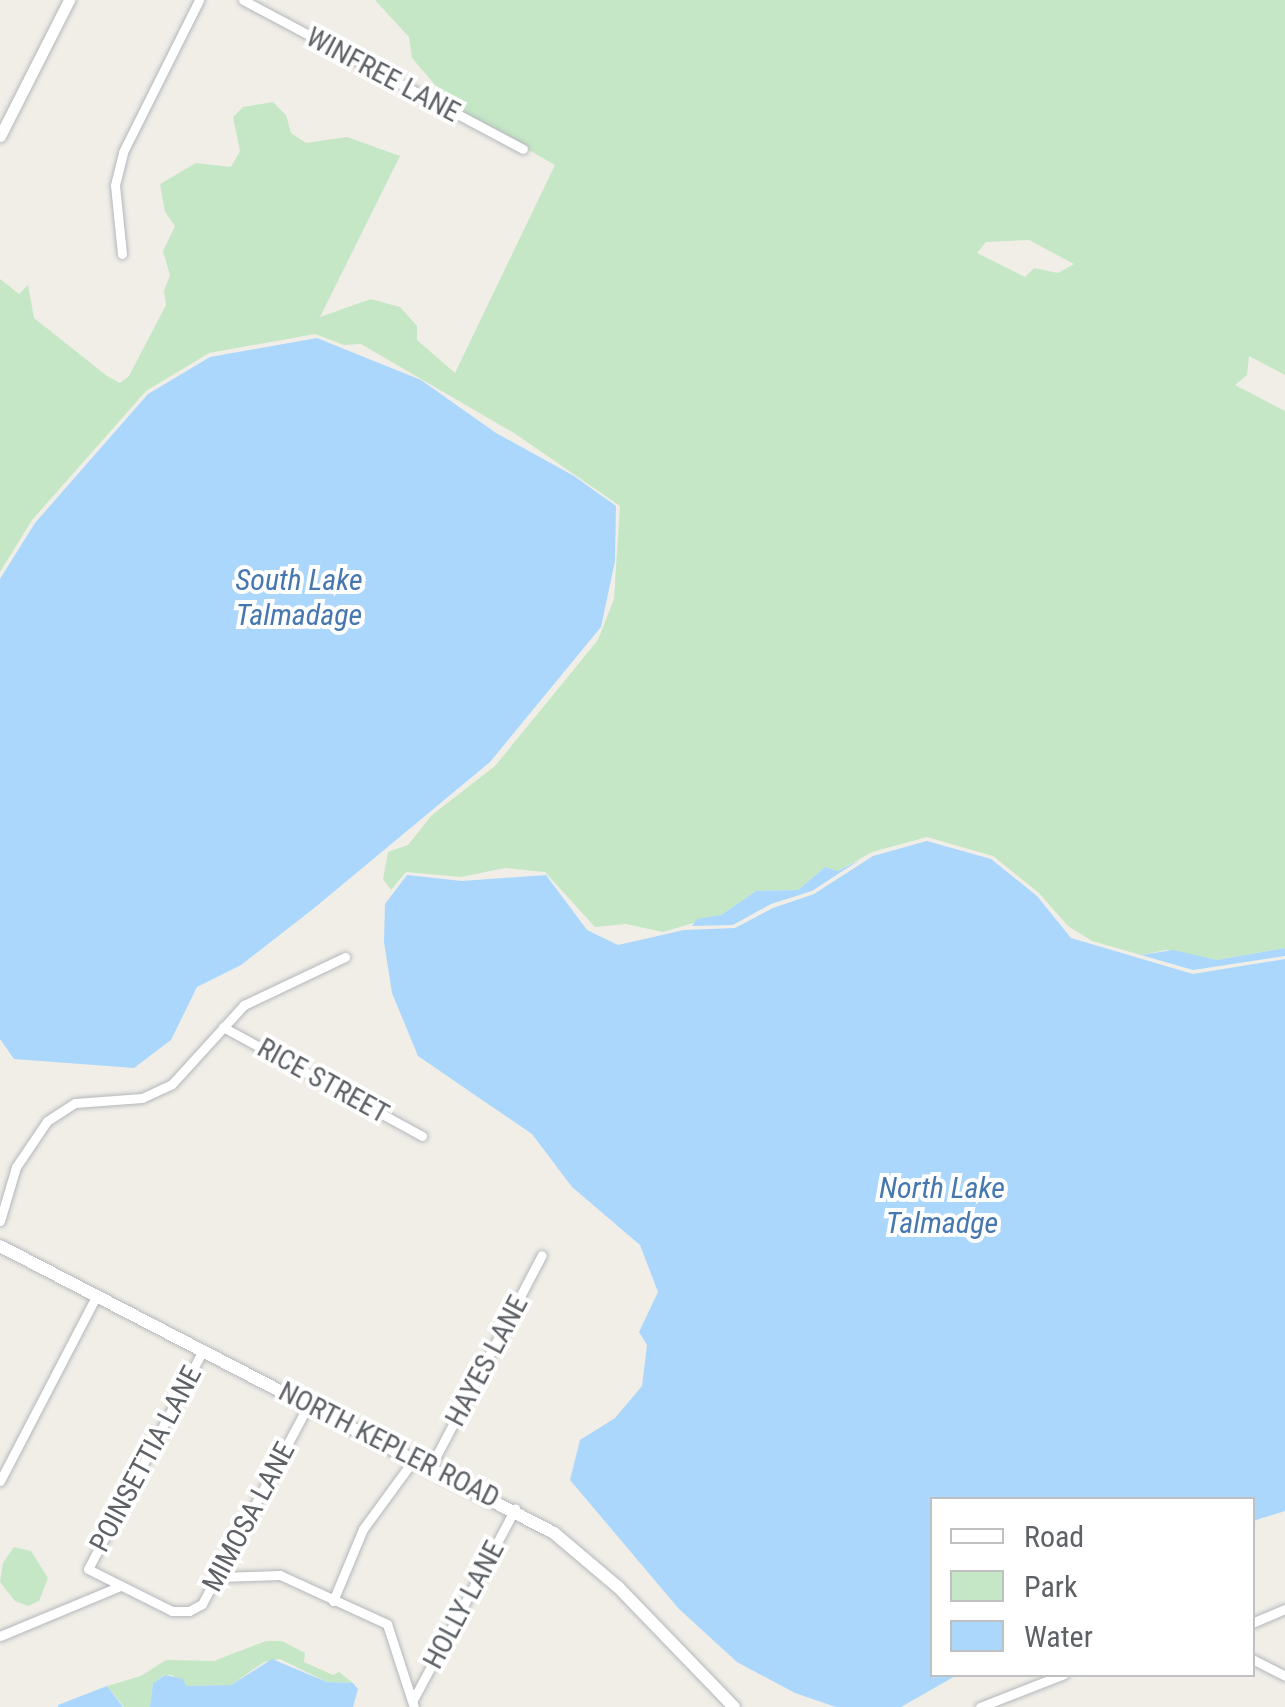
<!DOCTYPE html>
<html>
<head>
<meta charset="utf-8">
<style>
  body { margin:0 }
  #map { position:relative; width:1285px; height:1707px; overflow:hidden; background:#f0eee7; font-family:"Roboto Condensed",sans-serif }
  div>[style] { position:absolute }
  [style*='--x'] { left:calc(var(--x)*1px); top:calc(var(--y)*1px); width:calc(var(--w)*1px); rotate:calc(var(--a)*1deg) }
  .green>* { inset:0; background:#c5e7c6 }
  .water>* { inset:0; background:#abd7fd }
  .roads { filter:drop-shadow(0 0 2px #b4b7bb) drop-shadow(0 0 2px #b4b7bb) }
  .minor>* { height:9px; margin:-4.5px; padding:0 4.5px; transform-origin:4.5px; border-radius:4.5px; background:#fff }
  .tertiary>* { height:11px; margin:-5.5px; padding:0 5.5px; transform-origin:5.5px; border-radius:5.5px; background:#fff }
  .secondary>* { height:12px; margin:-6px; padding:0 6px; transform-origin:6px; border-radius:6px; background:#fff }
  span { translate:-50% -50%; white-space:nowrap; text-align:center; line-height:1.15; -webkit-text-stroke:8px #fff; paint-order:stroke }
  .street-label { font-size:28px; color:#5e6267 }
  .water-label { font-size:30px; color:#4677af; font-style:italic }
  .legend { position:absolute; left:930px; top:1497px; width:325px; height:180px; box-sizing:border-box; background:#fff; border:2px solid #bfc0c2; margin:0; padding:12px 18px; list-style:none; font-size:30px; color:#5e6267 }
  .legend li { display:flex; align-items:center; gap:20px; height:50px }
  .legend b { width:50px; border:2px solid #bfc0c2 }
</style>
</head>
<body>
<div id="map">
  <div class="green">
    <i style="clip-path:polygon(evenodd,375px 0,1285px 0,1285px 375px,1249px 356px,1247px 375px,1235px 385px,1285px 411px,1285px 948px,1217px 960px,1166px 950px,1141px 955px,1092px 941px,1068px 926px,1039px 893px,993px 856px,927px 837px,872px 852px,838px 871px,825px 867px,798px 890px,756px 891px,721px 915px,663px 932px,626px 924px,595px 927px,545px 872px,505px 868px,461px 877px,406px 872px,391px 890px,383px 879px,388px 852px,408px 845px,432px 815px,495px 766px,598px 640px,614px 599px,620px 506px,514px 433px,361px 344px,344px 345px,315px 334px,209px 353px,146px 391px,32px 520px,0 572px,0 279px,19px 294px,28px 285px,34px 318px,107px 376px,120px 383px,129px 376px,166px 305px,164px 291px,170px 275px,163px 251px,175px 226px,165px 212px,160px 184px,196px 163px,231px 167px,240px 151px,233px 117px,243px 107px,273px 102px,286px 115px,291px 133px,306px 143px,347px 137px,400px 156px,320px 317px,371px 299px,400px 307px,417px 326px,417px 340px,455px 373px,555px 165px,455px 108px,412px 58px,409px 37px,375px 0,1029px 240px,1074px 264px,1058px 273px,1034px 268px,1025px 277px,977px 253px,986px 242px,1029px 240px)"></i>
    <i style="clip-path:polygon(14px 1547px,31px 1551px,48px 1578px,39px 1601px,28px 1606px,15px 1601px,0 1582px,3px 1563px)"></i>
    <i style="clip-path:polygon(266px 1641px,282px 1641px,305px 1653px,304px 1662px,333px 1675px,339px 1672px,353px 1683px,327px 1682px,280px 1659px,264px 1662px,231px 1685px,185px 1686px,172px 1675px,164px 1675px,153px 1683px,150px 1707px,124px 1707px,107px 1686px,141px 1676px,166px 1660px,214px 1661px)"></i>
  </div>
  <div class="water">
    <i style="clip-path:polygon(317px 338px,421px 380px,496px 433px,574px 476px,616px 506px,615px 561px,601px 627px,490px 762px,313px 909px,241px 965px,197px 987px,171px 1040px,134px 1068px,14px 1059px,0 1039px,0 579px,35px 523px,148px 394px,210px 357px)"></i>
    <i style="clip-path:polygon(927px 841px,991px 859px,1037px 896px,1071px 938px,1193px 974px,1285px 959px,1285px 1511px,1253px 1521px,1252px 1500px,932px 1500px,932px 1674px,957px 1675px,901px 1707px,836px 1707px,795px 1693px,737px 1662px,679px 1609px,570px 1480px,580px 1440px,615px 1418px,642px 1386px,647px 1345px,639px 1332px,658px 1292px,640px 1245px,572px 1187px,532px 1134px,418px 1056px,392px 993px,384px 942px,385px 904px,407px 875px,462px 881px,546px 875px,587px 930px,618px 945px,684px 930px,735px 928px,773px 908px,814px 894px,873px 856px)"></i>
    <i style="clip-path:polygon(861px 859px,812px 891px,771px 904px,733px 925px,692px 926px,697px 919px,721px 915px,756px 891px,798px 890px,825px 867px,838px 871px)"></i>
    <i style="clip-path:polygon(1285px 948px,1285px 956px,1193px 970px,1141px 955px,1173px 950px,1217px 960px)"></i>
    <i style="clip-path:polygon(272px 1659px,327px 1682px,353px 1683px,358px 1689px,353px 1707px,150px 1707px,153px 1683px,165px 1675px,183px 1679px,186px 1686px,231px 1685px)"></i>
    <i style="clip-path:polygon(107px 1686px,123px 1707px,58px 1707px,58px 1705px)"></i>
  </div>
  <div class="roads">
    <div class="minor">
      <i style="--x:243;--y:0;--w:317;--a:28"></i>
      <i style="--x:122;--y:254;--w:69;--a:-95.8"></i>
      <i style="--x:115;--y:185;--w:34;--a:-76"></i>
      <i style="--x:123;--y:152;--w:170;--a:-63.4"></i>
      <i style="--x:223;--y:1027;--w:227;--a:28.7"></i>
      <i style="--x:0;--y:1221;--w:56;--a:-73.5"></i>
      <i style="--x:16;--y:1167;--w:55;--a:-56"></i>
      <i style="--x:47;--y:1121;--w:33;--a:-33"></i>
      <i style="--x:75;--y:1103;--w:67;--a:-4.3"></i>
      <i style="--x:142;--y:1098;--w:33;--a:-25"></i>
      <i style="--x:172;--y:1084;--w:107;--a:-47.7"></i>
      <i style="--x:244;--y:1005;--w:112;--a:-25.4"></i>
      <i style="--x:203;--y:1350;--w:247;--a:117.7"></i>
      <i style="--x:88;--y:1569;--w:94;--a:26.6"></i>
      <i style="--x:172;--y:1611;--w:17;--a:0"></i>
      <i style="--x:189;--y:1611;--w:15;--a:-28"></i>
      <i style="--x:202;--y:1604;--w:227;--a:-61.9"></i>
      <i style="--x:431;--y:1466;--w:238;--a:-62.3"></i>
      <i style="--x:0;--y:1481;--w:210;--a:-62.5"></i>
      <i style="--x:220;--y:1577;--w:60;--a:-1.9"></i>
      <i style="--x:280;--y:1575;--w:118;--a:24.6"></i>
      <i style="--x:387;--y:1624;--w:87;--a:72"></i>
      <i style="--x:333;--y:1601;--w:78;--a:-67.4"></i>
      <i style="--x:363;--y:1529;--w:88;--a:-53.8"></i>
      <i style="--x:1252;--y:1623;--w:36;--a:-23"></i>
      <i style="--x:0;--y:1636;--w:130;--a:-22.6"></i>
      <i style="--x:1252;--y:1659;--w:37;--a:27"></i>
      <i style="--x:413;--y:1700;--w:217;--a:-61.9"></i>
      <i style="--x:980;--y:1707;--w:90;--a:-21.4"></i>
    </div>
    <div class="tertiary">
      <i style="--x:0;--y:136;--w:153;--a:-63.1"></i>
    </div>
    <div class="secondary">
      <i style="--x:0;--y:1246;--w:624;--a:27.39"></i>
      <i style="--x:554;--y:1533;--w:84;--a:40.2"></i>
      <i style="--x:618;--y:1587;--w:167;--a:46"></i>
    </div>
  </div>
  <div class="street-label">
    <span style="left:383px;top:75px;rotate:28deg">WINFREE LANE</span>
    <span style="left:323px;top:1081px;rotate:29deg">RICE STREET</span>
    <span style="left:487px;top:1361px;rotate:-62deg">HAYES LANE</span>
    <span style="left:389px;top:1445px;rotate:27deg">NORTH KEPLER ROAD</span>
    <span style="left:146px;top:1459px;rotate:-62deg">POINSETTIA LANE</span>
    <span style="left:249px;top:1517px;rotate:-62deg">MIMOSA LANE</span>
    <span style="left:464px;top:1605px;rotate:-62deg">HOLLY LANE</span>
  </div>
  <div class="water-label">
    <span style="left:299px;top:597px">South Lake<br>Talmadage</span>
    <span style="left:942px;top:1205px">North Lake<br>Talmadge</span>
  </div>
  <ul class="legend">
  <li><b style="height:12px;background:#fff"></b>Road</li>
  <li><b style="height:28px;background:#c5e7c6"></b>Park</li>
  <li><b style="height:28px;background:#abd7fd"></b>Water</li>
  </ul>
</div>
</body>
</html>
